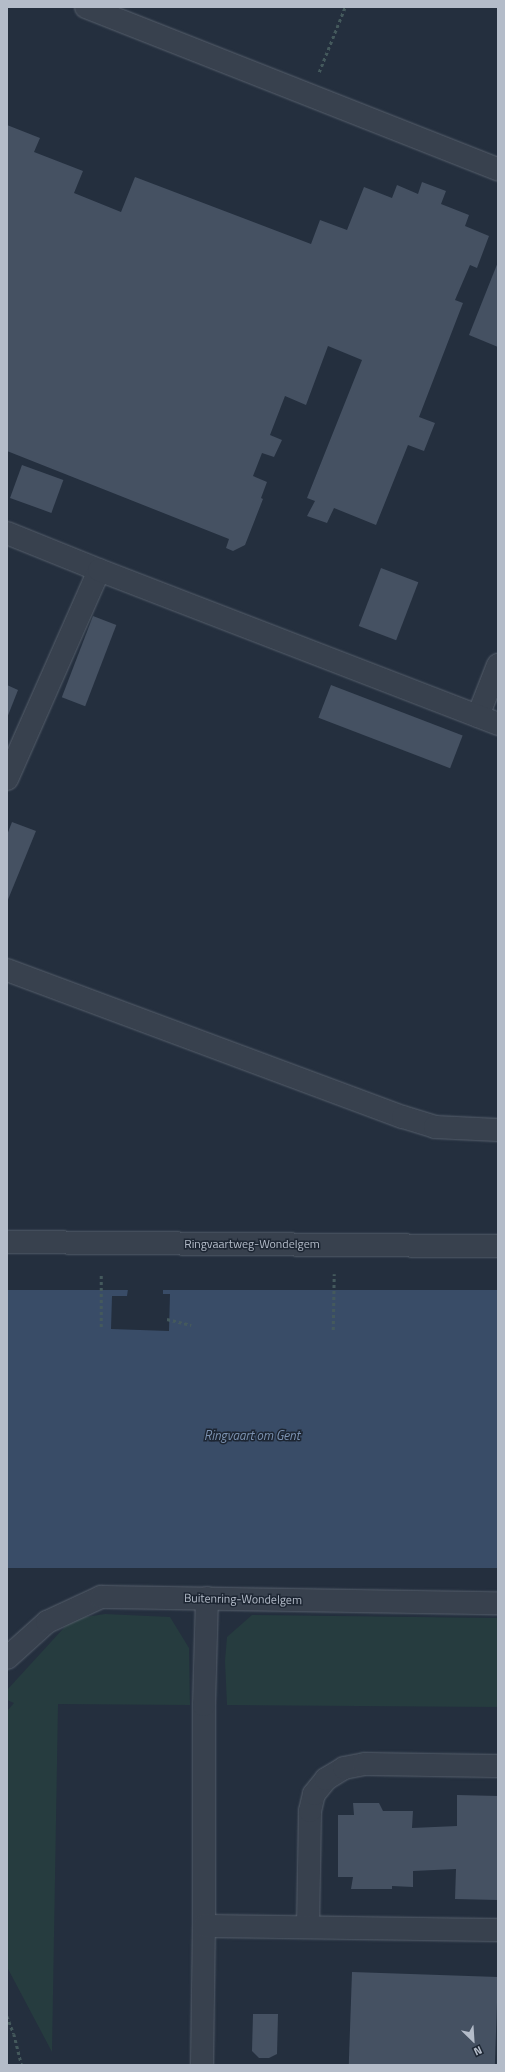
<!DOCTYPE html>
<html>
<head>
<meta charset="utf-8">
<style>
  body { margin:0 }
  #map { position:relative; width:505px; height:2072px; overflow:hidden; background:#242f3e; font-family:"Titillium Web",sans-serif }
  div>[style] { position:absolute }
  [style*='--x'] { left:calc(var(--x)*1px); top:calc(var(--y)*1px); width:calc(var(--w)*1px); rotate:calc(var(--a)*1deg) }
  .green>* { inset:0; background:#263c3f }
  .water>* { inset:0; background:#394c67; transform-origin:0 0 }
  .pier>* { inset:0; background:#242f3e }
  .building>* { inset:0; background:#455162; transform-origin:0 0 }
  .path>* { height:2.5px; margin-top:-1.25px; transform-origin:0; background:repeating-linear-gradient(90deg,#44595c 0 3px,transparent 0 6px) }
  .roads { filter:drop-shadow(0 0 1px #565f6c) drop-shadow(0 0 1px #565f6c) }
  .minor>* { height:22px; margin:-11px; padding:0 11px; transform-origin:11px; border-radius:11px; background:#38414e }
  span { translate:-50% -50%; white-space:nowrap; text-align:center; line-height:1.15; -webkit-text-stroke:3px #1d2633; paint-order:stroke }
  .street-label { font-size:12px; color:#b4bcc9 }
  .water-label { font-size:13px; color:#7c92b1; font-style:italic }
  .frame { position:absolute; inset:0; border:8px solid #b4bcc9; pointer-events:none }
  .north { position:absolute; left:453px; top:2020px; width:40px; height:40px; -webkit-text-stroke:3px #1d2633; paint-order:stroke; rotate:155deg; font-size:11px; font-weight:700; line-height:16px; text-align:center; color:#b4bcc9 }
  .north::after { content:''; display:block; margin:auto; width:14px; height:18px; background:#b4bcc9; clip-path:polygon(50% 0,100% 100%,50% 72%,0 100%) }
</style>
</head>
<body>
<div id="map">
  <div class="green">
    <i style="clip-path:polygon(105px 1614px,170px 1617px,189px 1648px,190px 1705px,58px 1704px,52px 2052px,7px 1967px,7px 1711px,14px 1703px,7px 1700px,7px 1690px,72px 1619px)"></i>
    <i style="clip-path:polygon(252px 1615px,498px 1618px,498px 1707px,227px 1705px,225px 1661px,227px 1637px)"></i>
  </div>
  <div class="water">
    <i style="left:7px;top:1290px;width:491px;height:278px"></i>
  </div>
  <div class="pier">
    <i style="clip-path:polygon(128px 1289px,163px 1289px,163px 1294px,170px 1294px,169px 1331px,111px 1329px,112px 1296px,127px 1296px)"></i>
  </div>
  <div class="building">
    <i style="clip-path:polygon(7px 125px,40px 138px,34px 152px,83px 171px,74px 193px,121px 212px,135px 177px,311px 244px,320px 220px,347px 230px,364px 187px,392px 198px,397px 185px,418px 194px,422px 182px,446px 191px,441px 204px,469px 215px,465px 226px,489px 236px,477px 268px,470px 265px,455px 300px,463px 303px,419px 417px,435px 423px,424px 451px,408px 445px,376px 525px,334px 508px,327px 523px,307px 516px,315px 501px,307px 498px,362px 360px,328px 346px,306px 405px,285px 396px,270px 435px,282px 440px,274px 457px,262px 453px,253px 476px,267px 482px,261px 498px,263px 499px,245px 545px,233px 551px,226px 548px,229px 539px,7px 451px)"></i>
    <i style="clip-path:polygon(498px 262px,498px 347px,469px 335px)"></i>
    <i style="left:22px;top:465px;width:44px;height:35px;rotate:20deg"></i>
    <i style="left:381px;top:568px;width:40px;height:62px;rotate:21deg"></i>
    <i style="left:93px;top:616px;width:25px;height:87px;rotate:21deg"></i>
    <i style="clip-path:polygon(7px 685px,18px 690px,7px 718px)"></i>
    <i style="left:331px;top:685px;width:141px;height:35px;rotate:21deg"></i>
    <i style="clip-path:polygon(12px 822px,36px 831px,7px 902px,7px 835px)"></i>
    <i style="clip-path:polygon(457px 1795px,498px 1796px,498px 1900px,455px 1899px,456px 1869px,413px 1871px,413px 1887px,392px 1886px,392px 1889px,351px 1889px,353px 1877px,338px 1877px,338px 1815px,354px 1815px,353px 1803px,379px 1803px,383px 1811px,413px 1811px,412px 1828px,457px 1826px)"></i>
    <i style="left:352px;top:1972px;width:146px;height:93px;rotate:2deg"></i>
    <i style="clip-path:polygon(253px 2014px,278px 2014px,277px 2054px,269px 2058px,259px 2058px,252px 2051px)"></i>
  </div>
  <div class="path">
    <i style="--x:319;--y:72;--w:70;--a:-68.2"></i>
    <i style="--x:167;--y:1319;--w:25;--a:14"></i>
    <i style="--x:101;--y:1327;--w:54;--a:-90"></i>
    <i style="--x:333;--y:1330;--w:56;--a:-89"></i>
    <i style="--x:7;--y:2016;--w:19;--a:69"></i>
    <i style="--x:14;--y:2034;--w:32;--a:76"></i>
  </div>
  <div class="roads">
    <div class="minor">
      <i style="--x:86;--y:7;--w:443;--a:21.5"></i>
      <i style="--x:7;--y:533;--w:99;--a:21.9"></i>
      <i style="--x:478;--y:716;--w:55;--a:-68.6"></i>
      <i style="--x:7;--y:779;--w:228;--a:-66.2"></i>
      <i style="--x:99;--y:570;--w:428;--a:21.1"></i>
      <i style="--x:7;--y:970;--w:422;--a:20.4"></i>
      <i style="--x:403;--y:1117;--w:34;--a:17"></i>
      <i style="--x:435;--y:1127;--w:63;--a:2.7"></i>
      <i style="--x:7;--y:1242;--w:491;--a:0.5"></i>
      <i style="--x:7;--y:1658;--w:54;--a:-42"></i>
      <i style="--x:47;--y:1622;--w:60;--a:-24.8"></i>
      <i style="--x:101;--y:1597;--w:397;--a:0.9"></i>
      <i style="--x:204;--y:1926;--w:221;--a:-90"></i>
      <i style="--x:204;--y:1705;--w:107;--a:-88.4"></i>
      <i style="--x:308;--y:1927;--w:116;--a:-89"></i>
      <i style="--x:310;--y:1811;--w:17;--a:-77"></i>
      <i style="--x:314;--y:1794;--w:19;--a:-51"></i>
      <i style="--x:326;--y:1779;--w:21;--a:-31"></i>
      <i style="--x:344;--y:1768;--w:21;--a:-11"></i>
      <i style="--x:365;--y:1764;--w:133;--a:0.9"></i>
      <i style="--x:202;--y:2065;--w:139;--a:-89.2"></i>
      <i style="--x:204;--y:1926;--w:294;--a:0.8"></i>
    </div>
  </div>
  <div class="street-label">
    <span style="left:252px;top:1244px">Ringvaartweg-Wondelgem</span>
    <span style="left:243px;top:1599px;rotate:1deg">Buitenring-Wondelgem</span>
  </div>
  <div class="water-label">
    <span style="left:252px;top:1435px">Ringvaart om Gent</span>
  </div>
  <div class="frame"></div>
  <div class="north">N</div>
</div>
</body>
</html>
